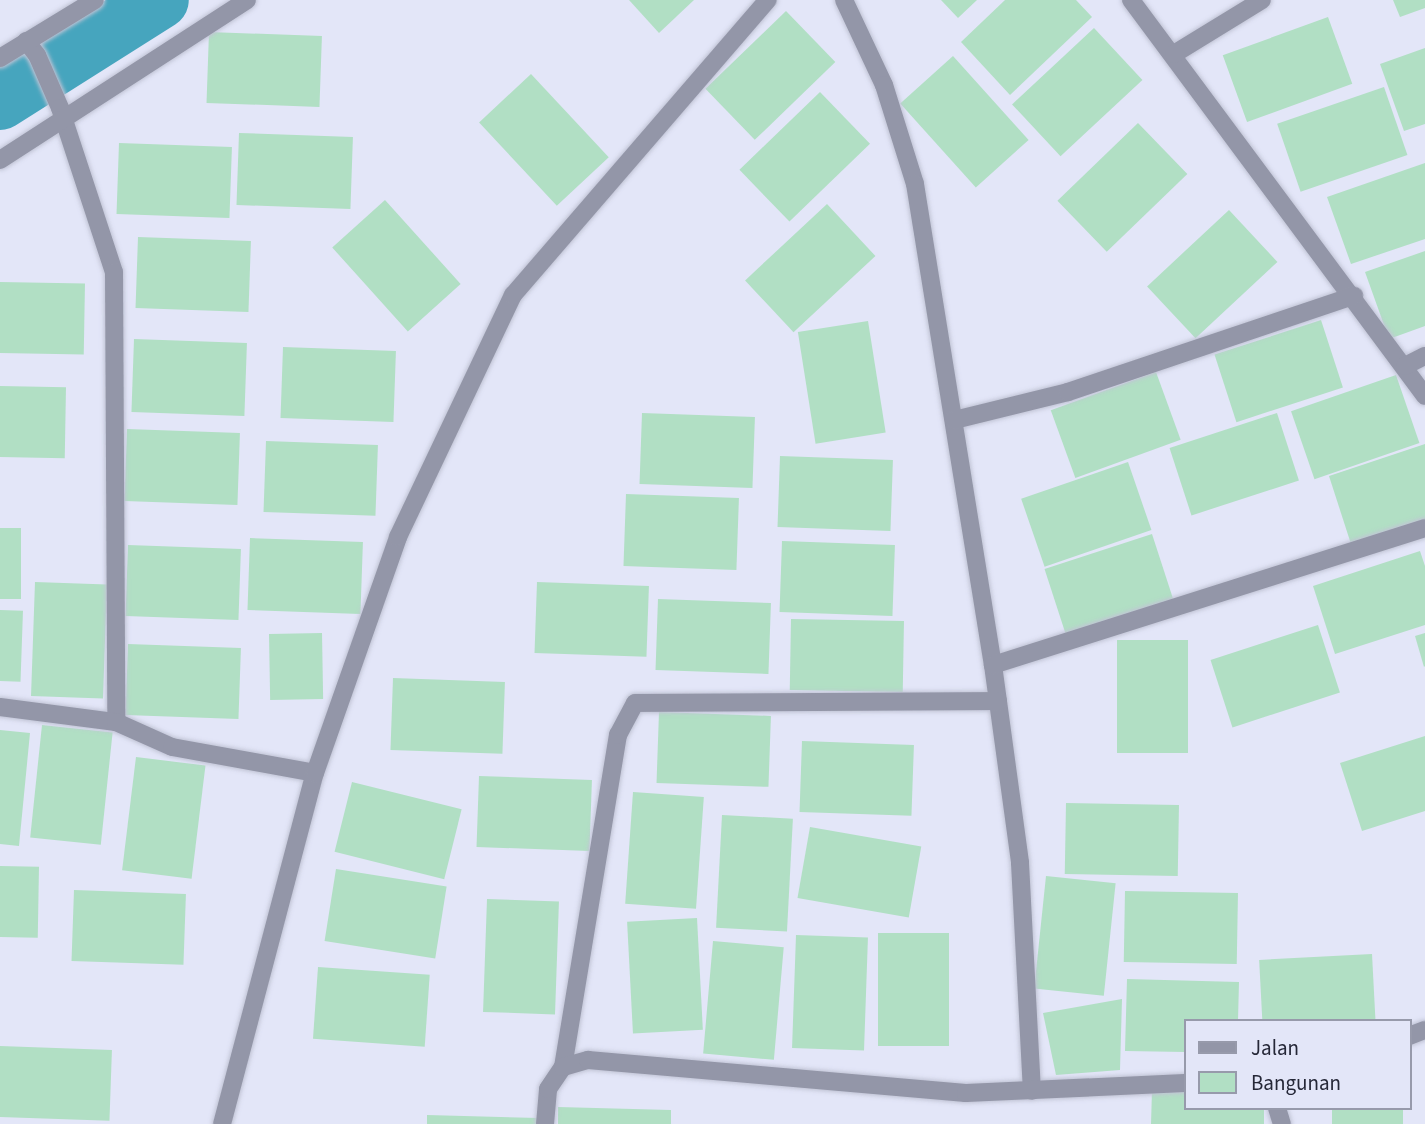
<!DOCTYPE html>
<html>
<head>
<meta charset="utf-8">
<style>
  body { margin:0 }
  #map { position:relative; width:1425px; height:1124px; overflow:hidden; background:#e3e6f8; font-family:"Source Sans 3",sans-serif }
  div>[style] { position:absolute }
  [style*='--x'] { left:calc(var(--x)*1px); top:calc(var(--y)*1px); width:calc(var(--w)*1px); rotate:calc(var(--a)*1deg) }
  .canal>* { height:58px; margin:-29px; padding:0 29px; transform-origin:29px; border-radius:29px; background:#46a5be }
  .building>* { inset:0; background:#b1dfc4; transform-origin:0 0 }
  .roads { filter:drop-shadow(0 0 2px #c1c4d5) drop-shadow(0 0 2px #c1c4d5) }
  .minor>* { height:18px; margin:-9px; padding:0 9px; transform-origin:9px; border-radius:9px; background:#9396a8 }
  span { translate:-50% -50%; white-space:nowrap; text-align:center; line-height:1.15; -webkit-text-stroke:6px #e3e6f8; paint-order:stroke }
  .legend { position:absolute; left:1184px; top:1019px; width:228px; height:91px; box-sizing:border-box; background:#e3e6f8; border:2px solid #979aab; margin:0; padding:9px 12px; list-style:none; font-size:21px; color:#252737 }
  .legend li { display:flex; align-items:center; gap:14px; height:35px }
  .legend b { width:35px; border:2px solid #979aab }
</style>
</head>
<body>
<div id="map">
  <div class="canal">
    <i style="--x:0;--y:101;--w:189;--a:-32.3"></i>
  </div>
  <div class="building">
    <i style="clip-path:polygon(629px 0,694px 0,659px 33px)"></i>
    <i style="clip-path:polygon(941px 0,977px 0,958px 18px)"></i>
    <i style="clip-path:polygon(1005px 0,1076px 0,1092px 17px,1010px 95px,961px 42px)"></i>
    <i style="clip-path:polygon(1393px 0,1425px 0,1425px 8px,1400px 17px)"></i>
    <i style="left:786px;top:11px;width:71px;height:112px;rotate:46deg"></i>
    <i style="left:1328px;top:17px;width:71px;height:112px;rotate:70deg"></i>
    <i style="left:1094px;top:28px;width:71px;height:112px;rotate:47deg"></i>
    <i style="left:209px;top:32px;width:113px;height:71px;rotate:2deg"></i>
    <i style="clip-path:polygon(1425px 48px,1425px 124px,1404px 131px,1380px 64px)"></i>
    <i style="left:953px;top:56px;width:113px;height:71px;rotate:48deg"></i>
    <i style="left:531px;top:74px;width:114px;height:71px;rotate:47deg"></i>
    <i style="left:1384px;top:87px;width:72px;height:113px;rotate:71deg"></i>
    <i style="left:820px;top:92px;width:72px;height:112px;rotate:46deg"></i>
    <i style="left:1138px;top:123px;width:71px;height:112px;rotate:46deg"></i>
    <i style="left:239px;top:133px;width:114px;height:72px;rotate:2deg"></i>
    <i style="left:119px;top:143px;width:113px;height:71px;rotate:2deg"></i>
    <i style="clip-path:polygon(1425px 163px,1425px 239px,1351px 264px,1327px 197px)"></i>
    <i style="left:385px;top:200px;width:113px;height:71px;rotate:48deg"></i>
    <i style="left:827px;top:204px;width:71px;height:112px;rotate:47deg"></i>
    <i style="left:1229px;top:210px;width:71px;height:112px;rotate:47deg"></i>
    <i style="left:138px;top:237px;width:113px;height:71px;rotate:2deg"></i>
    <i style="clip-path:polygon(1425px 251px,1425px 326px,1389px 339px,1365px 272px)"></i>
    <i style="left:0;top:282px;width:85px;height:71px;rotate:1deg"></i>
    <i style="left:1321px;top:320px;width:71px;height:112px;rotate:72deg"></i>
    <i style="left:868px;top:321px;width:113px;height:71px;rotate:81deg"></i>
    <i style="left:134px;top:339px;width:113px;height:73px;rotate:2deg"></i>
    <i style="left:283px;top:347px;width:113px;height:71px;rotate:2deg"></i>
    <i style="left:1156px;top:372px;width:72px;height:112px;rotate:70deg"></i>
    <i style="left:1396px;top:375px;width:72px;height:111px;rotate:71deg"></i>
    <i style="left:0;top:386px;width:66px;height:71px;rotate:1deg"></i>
    <i style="left:642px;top:413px;width:113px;height:71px;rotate:2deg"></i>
    <i style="left:1277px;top:413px;width:71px;height:113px;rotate:72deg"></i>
    <i style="left:127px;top:429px;width:113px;height:72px;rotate:2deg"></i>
    <i style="left:266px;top:441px;width:112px;height:71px;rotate:2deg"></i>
    <i style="clip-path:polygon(1425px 444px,1425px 520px,1351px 544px,1329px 476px)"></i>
    <i style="left:780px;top:456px;width:113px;height:71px;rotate:2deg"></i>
    <i style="left:1128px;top:462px;width:72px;height:113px;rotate:71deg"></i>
    <i style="left:626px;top:494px;width:113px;height:72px;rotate:2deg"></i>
    <i style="left:0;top:528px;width:21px;height:71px"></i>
    <i style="left:1152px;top:534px;width:71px;height:113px;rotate:72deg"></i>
    <i style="left:250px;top:538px;width:113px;height:72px;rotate:2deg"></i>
    <i style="left:782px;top:541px;width:113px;height:71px;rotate:2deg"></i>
    <i style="left:128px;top:545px;width:113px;height:71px;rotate:2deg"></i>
    <i style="clip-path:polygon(1420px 551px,1425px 566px,1425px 625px,1335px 654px,1313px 586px)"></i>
    <i style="left:35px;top:582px;width:72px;height:114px;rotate:2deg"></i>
    <i style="left:537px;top:582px;width:112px;height:71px;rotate:2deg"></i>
    <i style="left:658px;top:599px;width:113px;height:71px;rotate:2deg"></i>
    <i style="left:0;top:610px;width:23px;height:71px;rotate:2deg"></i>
    <i style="left:791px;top:619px;width:113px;height:71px;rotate:1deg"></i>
    <i style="left:1318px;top:625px;width:71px;height:113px;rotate:72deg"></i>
    <i style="left:322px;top:633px;width:66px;height:53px;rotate:89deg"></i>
    <i style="clip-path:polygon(1425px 633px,1425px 666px,1424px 667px,1415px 636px)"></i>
    <i style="left:1117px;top:640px;width:71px;height:113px"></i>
    <i style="left:128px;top:644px;width:113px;height:71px;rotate:2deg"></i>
    <i style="left:393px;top:678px;width:112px;height:72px;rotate:2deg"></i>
    <i style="left:659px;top:712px;width:112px;height:71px;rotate:2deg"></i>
    <i style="left:42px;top:725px;width:71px;height:113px;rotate:6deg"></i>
    <i style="clip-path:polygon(0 730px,30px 733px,19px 846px,0 844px)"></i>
    <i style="clip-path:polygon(1425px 736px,1425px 811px,1362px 831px,1340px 763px)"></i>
    <i style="left:802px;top:741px;width:112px;height:71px;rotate:2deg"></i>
    <i style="left:136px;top:757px;width:70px;height:114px;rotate:7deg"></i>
    <i style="left:479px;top:776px;width:113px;height:71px;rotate:2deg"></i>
    <i style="left:352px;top:782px;width:113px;height:72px;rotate:14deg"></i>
    <i style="left:633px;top:792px;width:71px;height:112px;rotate:4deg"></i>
    <i style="left:1066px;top:803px;width:113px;height:71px;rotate:1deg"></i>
    <i style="left:722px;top:815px;width:71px;height:113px;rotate:3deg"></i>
    <i style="left:810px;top:827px;width:113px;height:72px;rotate:10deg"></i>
    <i style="left:0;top:866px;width:39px;height:71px;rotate:1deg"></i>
    <i style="left:336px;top:869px;width:112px;height:73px;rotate:9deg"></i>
    <i style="left:1046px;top:876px;width:70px;height:113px;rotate:6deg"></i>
    <i style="left:74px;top:890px;width:112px;height:71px;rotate:2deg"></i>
    <i style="left:1125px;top:891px;width:113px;height:71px;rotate:1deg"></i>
    <i style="left:487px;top:899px;width:72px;height:113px;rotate:2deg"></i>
    <i style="left:697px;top:918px;width:112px;height:70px;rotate:87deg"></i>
    <i style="left:878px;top:933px;width:71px;height:113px"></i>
    <i style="left:796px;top:935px;width:72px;height:113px;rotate:2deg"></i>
    <i style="left:713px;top:941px;width:71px;height:113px;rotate:5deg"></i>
    <i style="left:1372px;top:954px;width:67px;height:113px;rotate:87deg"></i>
    <i style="left:318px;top:967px;width:112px;height:72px;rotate:4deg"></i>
    <i style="clip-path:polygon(1127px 979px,1239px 982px,1238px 1021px,1185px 1021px,1185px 1052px,1125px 1051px)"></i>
    <i style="clip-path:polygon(1122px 999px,1120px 1070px,1056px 1075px,1043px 1013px)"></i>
    <i style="left:0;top:1046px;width:112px;height:71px;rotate:2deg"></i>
    <i style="clip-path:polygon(1152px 1090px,1185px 1091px,1185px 1108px,1264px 1108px,1264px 1124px,1151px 1124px)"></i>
    <i style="clip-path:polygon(558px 1107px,671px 1110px,671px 1124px,558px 1124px)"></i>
    <i style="left:1332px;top:1108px;width:71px;height:16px"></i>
    <i style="clip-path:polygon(427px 1115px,539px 1118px,539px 1124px,427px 1124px)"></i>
  </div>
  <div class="roads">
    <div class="minor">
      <i style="--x:844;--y:0;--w:94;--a:64.8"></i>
      <i style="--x:884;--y:85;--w:104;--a:72.6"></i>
      <i style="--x:915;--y:184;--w:487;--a:80.8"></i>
      <i style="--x:993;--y:665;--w:200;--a:82.2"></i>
      <i style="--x:1020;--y:863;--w:228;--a:87"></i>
      <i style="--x:1131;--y:0;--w:493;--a:53.4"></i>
      <i style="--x:26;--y:41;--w:18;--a:52"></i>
      <i style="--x:37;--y:55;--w:58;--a:66.5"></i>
      <i style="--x:60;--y:108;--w:173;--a:71.8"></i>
      <i style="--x:114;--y:272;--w:450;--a:89.7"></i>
      <i style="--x:1174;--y:54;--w:103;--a:-31.5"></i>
      <i style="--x:0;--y:58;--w:111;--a:-31.4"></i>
      <i style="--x:0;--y:160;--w:294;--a:-32.9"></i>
      <i style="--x:1405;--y:366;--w:22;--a:-27"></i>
      <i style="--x:954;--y:420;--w:117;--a:-13.8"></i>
      <i style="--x:1068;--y:392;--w:302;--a:-18.6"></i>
      <i style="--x:993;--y:665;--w:453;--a:-17.6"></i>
      <i style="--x:0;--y:707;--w:117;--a:7.4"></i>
      <i style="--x:116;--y:722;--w:61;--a:24.1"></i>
      <i style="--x:172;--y:747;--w:145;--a:10.3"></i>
      <i style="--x:1409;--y:1036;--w:17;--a:-21"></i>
      <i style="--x:563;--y:1067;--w:337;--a:-80.6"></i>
      <i style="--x:618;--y:735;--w:36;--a:-62"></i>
      <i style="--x:635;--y:703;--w:363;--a:-0.3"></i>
      <i style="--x:1277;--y:1108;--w:17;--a:73"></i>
      <i style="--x:222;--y:1124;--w:363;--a:-75.2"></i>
      <i style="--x:315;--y:773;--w:250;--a:-70.6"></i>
      <i style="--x:398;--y:537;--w:268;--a:-64.6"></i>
      <i style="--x:513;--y:295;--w:390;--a:-49.2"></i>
      <i style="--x:545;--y:1124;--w:35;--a:-85"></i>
      <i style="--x:548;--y:1089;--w:27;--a:-56"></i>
      <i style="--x:563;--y:1067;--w:26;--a:-16"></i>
      <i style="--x:588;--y:1060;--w:379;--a:5"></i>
      <i style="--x:966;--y:1093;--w:219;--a:-2.6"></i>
    </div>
  </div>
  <ul class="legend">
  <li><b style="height:9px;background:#9396a8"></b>Jalan</li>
  <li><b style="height:19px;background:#b1dfc4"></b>Bangunan</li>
  </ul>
</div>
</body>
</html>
